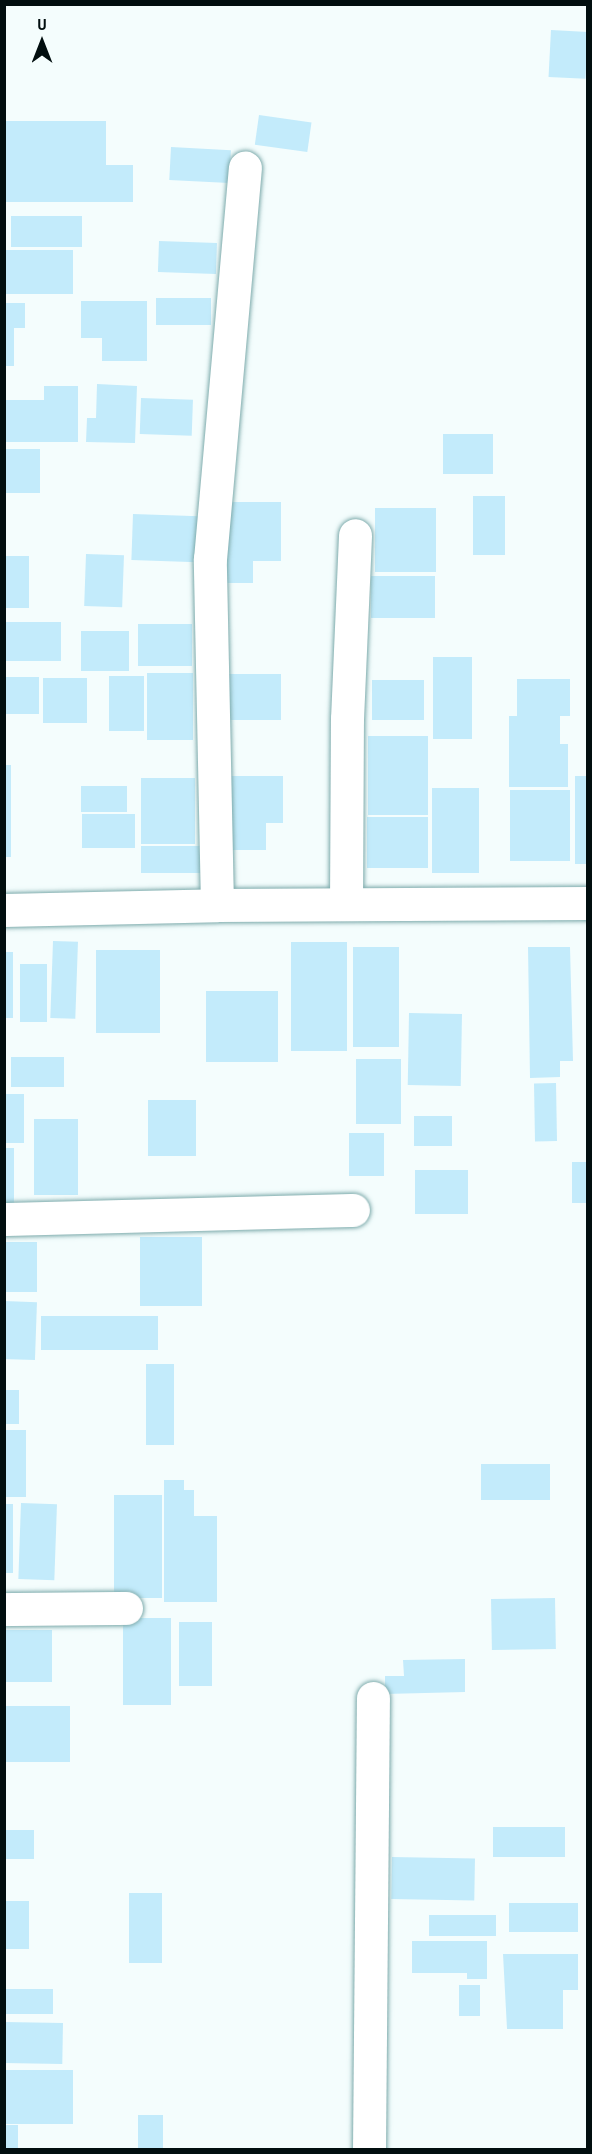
<!DOCTYPE html>
<html>
<head>
<meta charset="utf-8">
<style>
  body { margin:0 }
  #map { position:relative; width:592px; height:2154px; overflow:hidden; background:#f4fdfd; font-family:"Archivo Narrow",sans-serif }
  div>[style] { position:absolute }
  [style*='--x'] { left:calc(var(--x)*1px); top:calc(var(--y)*1px); width:calc(var(--w)*1px); rotate:calc(var(--a)*1deg) }
  .building>* { inset:0; background:#c3ebfb; transform-origin:0 0 }
  .roads { filter:drop-shadow(0 0 2px #7eabac) drop-shadow(0 0 2px #7eabac) }
  .minor>* { height:33px; margin:-16.5px; padding:0 16.5px; transform-origin:16.5px; border-radius:16.5px; background:#fff }
  span { translate:-50% -50%; white-space:nowrap; text-align:center; line-height:1.15; -webkit-text-stroke:4.5px #f4fdfd; paint-order:stroke }
  .frame { position:absolute; inset:0; border:6px solid #010e0f; pointer-events:none }
  .north { position:absolute; left:12px; top:12px; width:60px; height:60px; -webkit-text-stroke:4px #f4fdfd; paint-order:stroke; rotate:0deg; font-size:16px; font-weight:700; line-height:24px; text-align:center; color:#010e0f }
  .north::after { content:''; display:block; margin:auto; width:21px; height:27px; background:#010e0f; clip-path:polygon(50% 0,100% 100%,50% 72%,0 100%) }
</style>
</head>
<body>
<div id="map">
  <div class="building">
    <i style="left:551px;top:30px;width:37px;height:47px;rotate:3deg"></i>
    <i style="left:259px;top:115px;width:53px;height:30px;rotate:8deg"></i>
    <i style="clip-path:polygon(4px 121px,106px 121px,106px 165px,133px 165px,133px 202px,4px 202px)"></i>
    <i style="left:171px;top:147px;width:60px;height:33px;rotate:3deg"></i>
    <i style="left:11px;top:216px;width:71px;height:31px"></i>
    <i style="left:159px;top:241px;width:58px;height:31px;rotate:2deg"></i>
    <i style="left:4px;top:250px;width:69px;height:44px"></i>
    <i style="left:156px;top:298px;width:55px;height:27px"></i>
    <i style="clip-path:polygon(81px 301px,147px 301px,147px 361px,102px 361px,102px 338px,81px 338px)"></i>
    <i style="clip-path:polygon(4px 303px,25px 303px,25px 328px,14px 328px,14px 366px,4px 366px)"></i>
    <i style="clip-path:polygon(97px 384px,137px 386px,135px 443px,86px 442px,87px 418px,96px 418px)"></i>
    <i style="clip-path:polygon(44px 386px,78px 386px,78px 442px,4px 442px,4px 400px,44px 400px)"></i>
    <i style="left:141px;top:398px;width:52px;height:36px;rotate:2deg"></i>
    <i style="left:443px;top:434px;width:50px;height:40px"></i>
    <i style="left:4px;top:449px;width:36px;height:44px"></i>
    <i style="left:473px;top:496px;width:32px;height:59px"></i>
    <i style="clip-path:polygon(222px 502px,281px 502px,281px 561px,253px 561px,253px 583px,222px 583px)"></i>
    <i style="left:375px;top:508px;width:61px;height:64px"></i>
    <i style="left:133px;top:514px;width:66px;height:46px;rotate:2deg"></i>
    <i style="left:86px;top:554px;width:38px;height:52px;rotate:2deg"></i>
    <i style="left:4px;top:556px;width:25px;height:52px"></i>
    <i style="left:371px;top:576px;width:64px;height:42px"></i>
    <i style="left:5px;top:622px;width:56px;height:39px"></i>
    <i style="left:138px;top:624px;width:54px;height:42px"></i>
    <i style="left:81px;top:631px;width:48px;height:40px"></i>
    <i style="left:433px;top:657px;width:39px;height:82px"></i>
    <i style="left:147px;top:673px;width:46px;height:67px"></i>
    <i style="left:218px;top:674px;width:63px;height:46px"></i>
    <i style="left:109px;top:676px;width:35px;height:55px"></i>
    <i style="left:4px;top:677px;width:35px;height:37px"></i>
    <i style="left:43px;top:678px;width:44px;height:45px"></i>
    <i style="clip-path:polygon(517px 679px,570px 679px,570px 716px,560px 716px,560px 744px,568px 744px,568px 787px,509px 787px,509px 716px,517px 716px)"></i>
    <i style="left:372px;top:680px;width:52px;height:40px"></i>
    <i style="left:368px;top:736px;width:60px;height:79px"></i>
    <i style="left:4px;top:765px;width:7px;height:92px"></i>
    <i style="clip-path:polygon(220px 776px,283px 776px,283px 823px,266px 823px,266px 850px,220px 850px)"></i>
    <i style="left:575px;top:776px;width:13px;height:88px"></i>
    <i style="left:141px;top:778px;width:54px;height:66px"></i>
    <i style="left:81px;top:786px;width:46px;height:26px"></i>
    <i style="left:432px;top:788px;width:47px;height:85px"></i>
    <i style="left:510px;top:790px;width:60px;height:71px"></i>
    <i style="left:82px;top:814px;width:53px;height:34px"></i>
    <i style="left:367px;top:817px;width:61px;height:51px"></i>
    <i style="left:141px;top:846px;width:62px;height:27px"></i>
    <i style="left:53px;top:941px;width:25px;height:77px;rotate:2deg"></i>
    <i style="left:291px;top:942px;width:56px;height:109px"></i>
    <i style="left:353px;top:947px;width:46px;height:100px"></i>
    <i style="clip-path:polygon(528px 947px,570px 947px,573px 1061px,560px 1061px,560px 1077px,530px 1078px)"></i>
    <i style="left:96px;top:950px;width:64px;height:83px"></i>
    <i style="left:4px;top:952px;width:9px;height:66px"></i>
    <i style="left:20px;top:964px;width:27px;height:58px"></i>
    <i style="left:206px;top:991px;width:72px;height:71px"></i>
    <i style="left:409px;top:1013px;width:53px;height:72px;rotate:1deg"></i>
    <i style="left:11px;top:1057px;width:53px;height:30px"></i>
    <i style="left:356px;top:1059px;width:45px;height:65px"></i>
    <i style="left:556px;top:1083px;width:58px;height:22px;rotate:89deg"></i>
    <i style="left:4px;top:1094px;width:20px;height:49px"></i>
    <i style="left:148px;top:1100px;width:48px;height:56px"></i>
    <i style="left:414px;top:1116px;width:38px;height:30px"></i>
    <i style="left:34px;top:1119px;width:44px;height:76px"></i>
    <i style="left:349px;top:1133px;width:35px;height:43px"></i>
    <i style="left:4px;top:1148px;width:10px;height:56px"></i>
    <i style="left:572px;top:1162px;width:16px;height:41px"></i>
    <i style="left:415px;top:1170px;width:53px;height:44px"></i>
    <i style="left:140px;top:1237px;width:62px;height:69px"></i>
    <i style="left:4px;top:1242px;width:33px;height:50px"></i>
    <i style="left:4px;top:1301px;width:33px;height:58px;rotate:2deg"></i>
    <i style="left:41px;top:1316px;width:117px;height:34px"></i>
    <i style="left:146px;top:1364px;width:28px;height:81px"></i>
    <i style="left:4px;top:1390px;width:15px;height:34px"></i>
    <i style="left:4px;top:1430px;width:22px;height:67px"></i>
    <i style="left:550px;top:1464px;width:36px;height:69px;rotate:90deg"></i>
    <i style="clip-path:polygon(164px 1480px,184px 1480px,184px 1490px,194px 1490px,194px 1516px,217px 1516px,217px 1602px,164px 1602px)"></i>
    <i style="left:114px;top:1495px;width:48px;height:103px"></i>
    <i style="left:21px;top:1503px;width:36px;height:76px;rotate:2deg"></i>
    <i style="left:4px;top:1504px;width:9px;height:69px"></i>
    <i style="left:555px;top:1598px;width:51px;height:64px;rotate:89deg"></i>
    <i style="left:123px;top:1618px;width:48px;height:87px"></i>
    <i style="left:179px;top:1622px;width:33px;height:64px"></i>
    <i style="left:4px;top:1630px;width:48px;height:52px"></i>
    <i style="clip-path:polygon(465px 1659px,465px 1692px,385px 1694px,385px 1676px,404px 1676px,403px 1660px)"></i>
    <i style="left:4px;top:1706px;width:66px;height:56px"></i>
    <i style="left:493px;top:1827px;width:72px;height:30px"></i>
    <i style="left:4px;top:1830px;width:30px;height:29px"></i>
    <i style="left:392px;top:1857px;width:83px;height:42px;rotate:1deg"></i>
    <i style="left:129px;top:1893px;width:33px;height:70px"></i>
    <i style="left:4px;top:1901px;width:25px;height:48px"></i>
    <i style="left:509px;top:1903px;width:69px;height:29px"></i>
    <i style="left:429px;top:1915px;width:67px;height:21px"></i>
    <i style="clip-path:polygon(412px 1941px,487px 1941px,487px 1979px,467px 1979px,467px 1973px,412px 1973px)"></i>
    <i style="clip-path:polygon(503px 1954px,578px 1954px,578px 1990px,563px 1990px,563px 2029px,507px 2029px)"></i>
    <i style="left:459px;top:1985px;width:21px;height:31px"></i>
    <i style="left:4px;top:1989px;width:49px;height:25px"></i>
    <i style="left:4px;top:2022px;width:59px;height:41px;rotate:1deg"></i>
    <i style="left:4px;top:2070px;width:69px;height:54px"></i>
    <i style="left:138px;top:2115px;width:25px;height:35px"></i>
    <i style="left:4px;top:2125px;width:14px;height:25px"></i>
  </div>
  <div class="roads">
    <div class="minor">
      <i style="--x:346;--y:904;--w:185;--a:-89.7"></i>
      <i style="--x:347;--y:719;--w:184;--a:-87.5"></i>
      <i style="--x:217;--y:905;--w:346;--a:-91.2"></i>
      <i style="--x:210;--y:559;--w:393;--a:-84.9"></i>
      <i style="--x:4;--y:910;--w:213;--a:-1.3"></i>
      <i style="--x:217;--y:905;--w:371;--a:-0.3"></i>
      <i style="--x:4;--y:1219;--w:349;--a:-1.5"></i>
      <i style="--x:4;--y:1609;--w:122;--a:-0.5"></i>
      <i style="--x:369;--y:2150;--w:452;--a:-89.5"></i>
    </div>
  </div>
  <div class="frame"></div>
  <div class="north">U</div>
</div>
</body>
</html>
